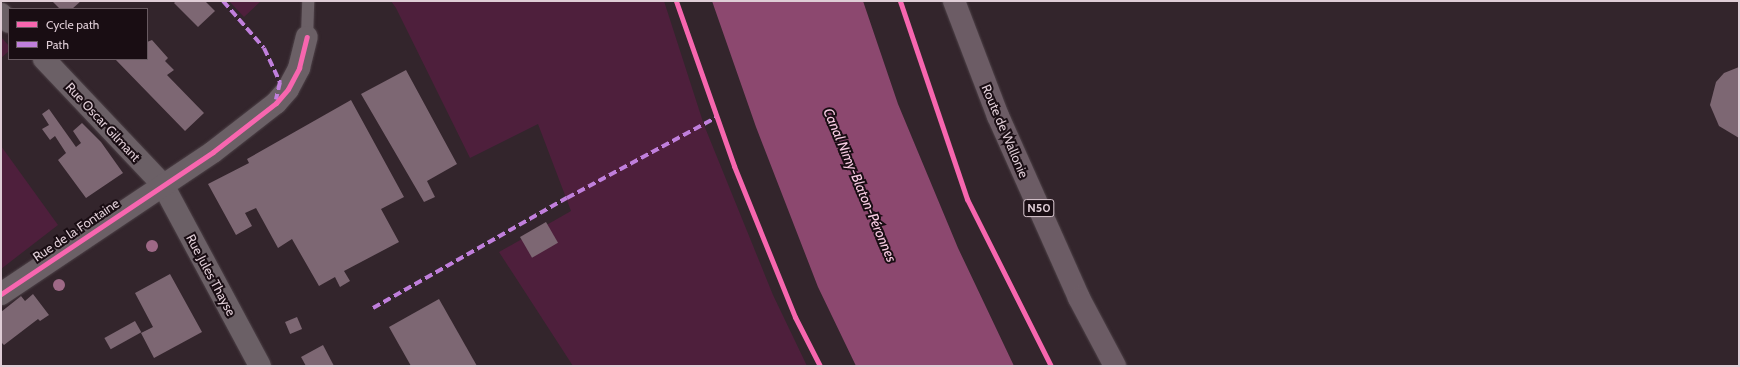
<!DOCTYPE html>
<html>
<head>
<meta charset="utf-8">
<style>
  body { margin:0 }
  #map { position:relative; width:1740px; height:367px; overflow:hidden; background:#33252c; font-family:Cabin,sans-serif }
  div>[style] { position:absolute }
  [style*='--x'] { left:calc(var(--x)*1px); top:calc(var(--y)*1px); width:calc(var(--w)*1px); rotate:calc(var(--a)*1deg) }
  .green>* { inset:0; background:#4e1f3c }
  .water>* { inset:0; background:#8c486f }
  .building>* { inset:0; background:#7d6773; transform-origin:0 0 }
  .roads { filter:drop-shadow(0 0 1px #4d4147) drop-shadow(0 0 1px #4d4147) }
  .lane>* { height:12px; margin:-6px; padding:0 6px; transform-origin:6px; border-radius:6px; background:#6b6066 }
  .street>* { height:22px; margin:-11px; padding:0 11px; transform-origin:11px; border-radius:11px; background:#6b6066 }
  .primary>* { height:22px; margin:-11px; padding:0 11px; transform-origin:11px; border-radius:11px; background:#6c5c65 }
  .quiet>* { height:4px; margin-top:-2px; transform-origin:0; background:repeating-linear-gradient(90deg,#c07fdc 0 8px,transparent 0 12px) }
  .cycleway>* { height:5px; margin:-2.5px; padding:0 2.5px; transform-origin:2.5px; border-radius:2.5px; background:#f766af }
  .trees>* { width:12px; height:12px; margin:-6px; border-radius:50%; background:#9e6986 }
  span { translate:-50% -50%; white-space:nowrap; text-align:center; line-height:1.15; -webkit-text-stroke:4px #190d13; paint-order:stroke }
  .shield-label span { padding:1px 3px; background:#190d13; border:1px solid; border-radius:3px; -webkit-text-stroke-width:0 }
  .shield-label { font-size:12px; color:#dfcdd6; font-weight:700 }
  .street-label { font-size:13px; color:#dfcdd6 }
  .water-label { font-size:14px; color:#f8cce3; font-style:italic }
  .frame { position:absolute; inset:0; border:2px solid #dfcdd6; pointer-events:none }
  .legend { position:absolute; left:8px; top:8px; width:140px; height:52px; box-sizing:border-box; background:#190d13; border:1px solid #685a61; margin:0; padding:5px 7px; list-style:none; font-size:12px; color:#dfcdd6 }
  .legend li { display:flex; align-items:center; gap:8px; height:20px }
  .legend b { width:20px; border:1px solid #685a61 }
</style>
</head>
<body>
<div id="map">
  <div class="green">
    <i style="clip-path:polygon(229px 1px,261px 1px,244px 17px)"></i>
    <i style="clip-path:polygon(391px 1px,664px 1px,704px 125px,773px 295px,807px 366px,573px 366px,499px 252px,571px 211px,538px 124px,470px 158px,396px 8px)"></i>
    <i style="clip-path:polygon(1px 37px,9px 46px,9px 51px,1px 58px)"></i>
    <i style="clip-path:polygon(1px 146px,58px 225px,1px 269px)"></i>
  </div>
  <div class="water">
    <i style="clip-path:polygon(712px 1px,863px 1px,898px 104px,958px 248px,1014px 366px,856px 366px,818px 287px,756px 127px)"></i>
  </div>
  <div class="building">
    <i style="clip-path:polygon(52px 1px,81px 1px,72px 9px,60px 9px)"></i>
    <i style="clip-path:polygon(176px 1px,205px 1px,215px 11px,198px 27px,174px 3px)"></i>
    <i style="clip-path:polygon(152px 40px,168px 58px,165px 61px,174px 70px,167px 75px,204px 113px,185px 131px,115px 59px,147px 59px,147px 42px)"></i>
    <i style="clip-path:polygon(1739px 67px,1739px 138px,1719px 126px,1710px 105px,1716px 82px,1724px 73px)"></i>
    <i style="clip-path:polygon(406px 70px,457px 164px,427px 181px,435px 197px,424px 202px,361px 94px)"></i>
    <i style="clip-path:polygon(351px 100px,404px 197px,381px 209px,399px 242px,344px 271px,350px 281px,340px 287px,335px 277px,319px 286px,292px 239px,278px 248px,256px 208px,245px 213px,252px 226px,236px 235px,208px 184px,249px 163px,247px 159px)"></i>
    <i style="clip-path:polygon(49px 109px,76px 147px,81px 143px,73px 131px,82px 123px,101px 142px,123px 173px,86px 198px,58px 160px,66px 153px,55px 136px,50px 140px,42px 129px,49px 125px,42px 114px)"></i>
    <i style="left:546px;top:222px;width:24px;height:30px;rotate:60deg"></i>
    <i style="clip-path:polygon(170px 274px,202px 332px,154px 358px,141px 333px,153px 327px,135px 293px)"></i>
    <i style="clip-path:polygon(33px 294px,49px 315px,40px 321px,38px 319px,4px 345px,1px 342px,1px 312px,21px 296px,25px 301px)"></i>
    <i style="clip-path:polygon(439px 299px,477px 366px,411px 366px,389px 327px)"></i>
    <i style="left:297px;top:317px;width:13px;height:13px;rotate:67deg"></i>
    <i style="left:135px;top:321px;width:13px;height:35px;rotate:61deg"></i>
    <i style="clip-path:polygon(323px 345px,334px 366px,306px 366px,301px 357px)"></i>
  </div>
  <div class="roads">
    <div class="lane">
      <i style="--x:307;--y:37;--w:36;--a:-88"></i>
    </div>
    <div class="street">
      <i style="--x:1;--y:14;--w:11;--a:45"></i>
      <i style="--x:44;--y:59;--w:173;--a:46.6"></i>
      <i style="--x:163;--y:185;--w:205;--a:61.8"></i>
      <i style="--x:1;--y:294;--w:255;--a:-33.8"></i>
      <i style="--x:213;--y:152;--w:80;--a:-37.9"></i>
      <i style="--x:276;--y:103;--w:18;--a:-49"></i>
      <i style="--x:288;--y:89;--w:24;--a:-62"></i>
      <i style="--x:299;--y:68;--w:32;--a:-76"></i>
    </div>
    <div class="primary">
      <i style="--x:954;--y:1;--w:123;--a:69.1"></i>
      <i style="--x:998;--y:116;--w:199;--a:66"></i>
      <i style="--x:1079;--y:298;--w:77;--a:62.1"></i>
    </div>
  </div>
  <div class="quiet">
    <i style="--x:223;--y:1;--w:62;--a:48.9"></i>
    <i style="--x:264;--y:48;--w:38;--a:65"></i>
    <i style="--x:280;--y:82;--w:18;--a:103"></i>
    <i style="--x:373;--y:308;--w:223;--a:-29.6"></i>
    <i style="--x:567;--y:198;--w:170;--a:-28.4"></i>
  </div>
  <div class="cycleway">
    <i style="--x:676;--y:1;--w:175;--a:70.6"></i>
    <i style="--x:734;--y:166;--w:163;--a:68"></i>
    <i style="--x:795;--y:317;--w:55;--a:63"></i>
    <i style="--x:900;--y:1;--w:209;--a:71.3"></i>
    <i style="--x:967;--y:199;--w:187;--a:63.3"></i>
    <i style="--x:1;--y:294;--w:255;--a:-33.8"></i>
    <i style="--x:213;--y:152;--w:80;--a:-37.9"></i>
    <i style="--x:276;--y:103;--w:18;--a:-49"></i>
    <i style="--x:288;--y:89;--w:24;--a:-62"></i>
    <i style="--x:299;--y:68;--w:32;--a:-76"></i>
  </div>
  <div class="trees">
    <i style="left:152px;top:246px"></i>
    <i style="left:59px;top:285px"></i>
  </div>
  <div class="shield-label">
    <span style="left:1039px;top:208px">N50</span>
  </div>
  <div class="street-label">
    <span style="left:103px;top:122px;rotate:47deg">Rue Oscar Gilmant</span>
    <span style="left:1005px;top:131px;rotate:67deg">Route de Wallonie</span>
    <span style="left:76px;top:230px;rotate:-34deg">Rue de la Fontaine</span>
    <span style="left:211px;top:275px;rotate:62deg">Rue Jules Thayse</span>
  </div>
  <div class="water-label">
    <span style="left:860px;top:185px;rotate:67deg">Canal Nimy-Blaton-Péronnes</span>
  </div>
  <div class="frame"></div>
  <ul class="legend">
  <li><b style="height:5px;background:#f766af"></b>Cycle path</li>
  <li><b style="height:5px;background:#c07fdc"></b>Path</li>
  </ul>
</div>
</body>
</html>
